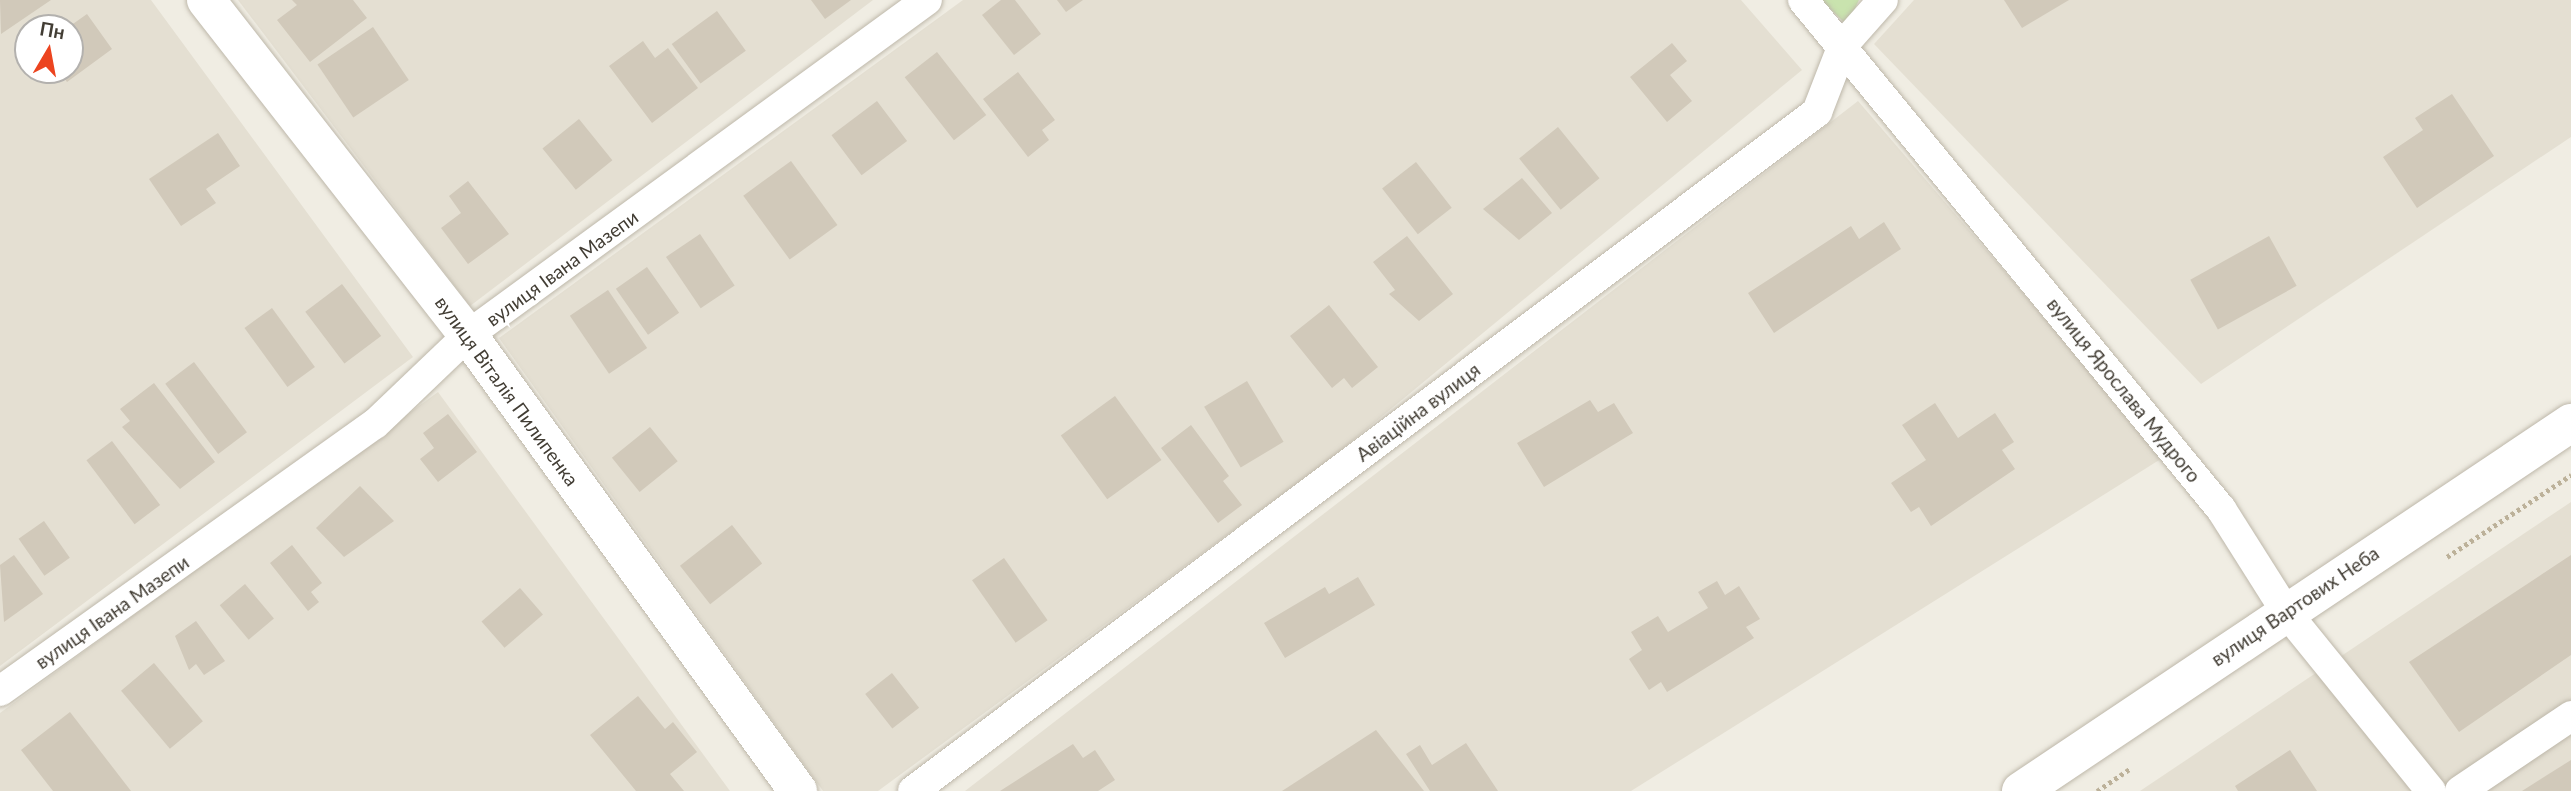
<!DOCTYPE html>
<html>
<head>
<meta charset="utf-8">
<style>
  body { margin:0 }
  #map { position:relative; width:2571px; height:791px; overflow:hidden; background:#f0ede3; font-family:Lato,sans-serif }
  div>[style] { position:absolute }
  [style*='--x'] { left:calc(var(--x)*1px); top:calc(var(--y)*1px); width:calc(var(--w)*1px); rotate:calc(var(--a)*1deg) }
  .residential>* { inset:0; background:#e4dfd2 }
  .green>* { inset:0; background:#c9e3ae }
  .building>* { inset:0; background:#d1c9ba; transform-origin:0 0 }
  .path>* { height:4.5px; margin-top:-2.25px; transform-origin:0; background:repeating-linear-gradient(90deg,#bcb199 0 3.5px,transparent 0 7px) }
  .roads { filter:drop-shadow(0 0 2px #beb8aa) drop-shadow(0 0 2px #beb8aa) }
  .minor>* { height:30px; margin:-15px; padding:0 15px; transform-origin:15px; border-radius:15px; background:#fff }
  .tertiary>* { height:38px; margin:-19px; padding:0 19px; transform-origin:19px; border-radius:19px; background:#fff }
  span { translate:-50% -50%; white-space:nowrap; text-align:center; line-height:1.15; -webkit-text-stroke:7px #fff; paint-order:stroke }
  .street-label { font-size:19px; color:#423d34 }
  .north { position:absolute; left:14px; top:14px; width:70px; height:70px; box-sizing:border-box; background:#fff; border:2px solid #b3b1ae; border-radius:50%; rotate:10deg; font-size:19px; font-weight:700; line-height:28px; text-align:center; color:#423d34 }
  .north::after { content:''; display:block; margin:auto; width:24px; height:32px; background:#ec441f; clip-path:polygon(50% 0,100% 100%,50% 72%,0 100%) }
</style>
</head>
<body>
<div id="map">
  <div class="residential">
    <i style="clip-path:polygon(evenodd,0 0,151px 0,413px 357px,0 666px,0 0,28px 28px,70px 28px,70px 70px,28px 70px,28px 28px)"></i>
    <i style="clip-path:polygon(238px 0,873px 0,470px 306px)"></i>
    <i style="clip-path:polygon(963px 0,1741px 0,1802px 70px,1329px 460px,878px 791px,823px 791px,499px 338px)"></i>
    <i style="clip-path:polygon(1914px 0,2571px 0,2571px 137px,2201px 384px,1874px 44px)"></i>
    <i style="clip-path:polygon(1858px 101px,2164px 457px,1631px 791px,965px 791px)"></i>
    <i style="clip-path:polygon(438px 392px,730px 791px,0 791px,0 713px)"></i>
    <i style="clip-path:polygon(2571px 502px,2571px 791px,2140px 791px)"></i>
  </div>
  <div class="green">
    <i style="clip-path:polygon(1821px 0,1859px 0,1847px 25px)"></i>
  </div>
  <div class="building">
    <i style="clip-path:polygon(0 0,51px 0,1px 34px)"></i>
    <i style="clip-path:polygon(292px 0,353px 0,367px 18px,310px 62px,277px 20px,297px 5px)"></i>
    <i style="clip-path:polygon(811px 0,851px 0,825px 19px)"></i>
    <i style="clip-path:polygon(1001px 0,1015px 0,1041px 34px,1014px 55px,982px 15px)"></i>
    <i style="clip-path:polygon(1057px 0,1083px 0,1066px 12px)"></i>
    <i style="clip-path:polygon(2004px 0,2069px 0,2022px 28px)"></i>
    <i style="left:717px;top:11px;width:49px;height:56px;rotate:54deg"></i>
    <i style="clip-path:polygon(87px 14px,112px 49px,67px 82px,58px 70px,70px 70px,70px 26px)"></i>
    <i style="left:373px;top:27px;width:64px;height:67px;rotate:56deg"></i>
    <i style="clip-path:polygon(643px 41px,655px 58px,668px 48px,698px 88px,652px 123px,609px 66px)"></i>
    <i style="clip-path:polygon(1672px 43px,1687px 61px,1670px 75px,1692px 101px,1667px 122px,1630px 77px)"></i>
    <i style="left:937px;top:52px;width:80px;height:41px;rotate:52deg"></i>
    <i style="clip-path:polygon(1018px 72px,1055px 120px,1042px 130px,1049px 140px,1028px 157px,983px 99px)"></i>
    <i style="clip-path:polygon(2452px 94px,2494px 156px,2417px 208px,2383px 157px,2423px 130px,2415px 118px)"></i>
    <i style="left:877px;top:101px;width:50px;height:57px;rotate:53deg"></i>
    <i style="left:579px;top:119px;width:53px;height:47px;rotate:51deg"></i>
    <i style="left:1558px;top:127px;width:66px;height:50px;rotate:51deg"></i>
    <i style="clip-path:polygon(218px 133px,240px 166px,206px 189px,216px 203px,181px 226px,149px 179px)"></i>
    <i style="left:791px;top:161px;width:79px;height:59px;rotate:54deg"></i>
    <i style="left:1416px;top:162px;width:58px;height:43px;rotate:52deg"></i>
    <i style="clip-path:polygon(1522px 178px,1552px 213px,1519px 240px,1483px 209px)"></i>
    <i style="clip-path:polygon(468px 181px,509px 234px,468px 264px,441px 228px,461px 213px,449px 196px)"></i>
    <i style="clip-path:polygon(1884px 222px,1901px 249px,1774px 333px,1748px 293px,1851px 226px,1859px 239px)"></i>
    <i style="left:700px;top:234px;width:62px;height:41px;rotate:56deg"></i>
    <i style="clip-path:polygon(1407px 236px,1453px 294px,1419px 321px,1389px 294px,1395px 290px,1373px 262px)"></i>
    <i style="left:2269px;top:236px;width:57px;height:90px;rotate:61deg"></i>
    <i style="left:647px;top:267px;width:56px;height:38px;rotate:55deg"></i>
    <i style="left:342px;top:284px;width:65px;height:46px;rotate:53deg"></i>
    <i style="left:608px;top:290px;width:70px;height:46px;rotate:56deg"></i>
    <i style="clip-path:polygon(1329px 305px,1378px 367px,1352px 388px,1344px 378px,1332px 388px,1290px 336px)"></i>
    <i style="left:272px;top:308px;width:73px;height:34px;rotate:54deg"></i>
    <i style="left:194px;top:362px;width:88px;height:36px;rotate:53deg"></i>
    <i style="left:1247px;top:381px;width:71px;height:50px;rotate:59deg"></i>
    <i style="clip-path:polygon(154px 383px,215px 462px,180px 489px,122px 427px,130px 421px,120px 409px)"></i>
    <i style="left:1115px;top:396px;width:79px;height:67px;rotate:54deg"></i>
    <i style="clip-path:polygon(1590px 400px,1598px 412px,1614px 403px,1633px 433px,1544px 487px,1517px 443px)"></i>
    <i style="clip-path:polygon(1935px 403px,1958px 438px,1995px 413px,2014px 442px,2002px 450px,2015px 469px,1931px 526px,1919px 507px,1911px 512px,1891px 483px,1926px 460px,1902px 425px)"></i>
    <i style="clip-path:polygon(448px 414px,477px 452px,438px 482px,420px 459px,434px 448px,423px 433px)"></i>
    <i style="clip-path:polygon(1191px 425px,1229px 476px,1223px 481px,1242px 505px,1218px 523px,1161px 448px)"></i>
    <i style="left:650px;top:427px;width:44px;height:49px;rotate:51deg"></i>
    <i style="left:112px;top:441px;width:80px;height:32px;rotate:53deg"></i>
    <i style="clip-path:polygon(360px 486px,394px 521px,344px 557px,316px 528px)"></i>
    <i style="left:44px;top:521px;width:45px;height:31px;rotate:55deg"></i>
    <i style="left:732px;top:525px;width:49px;height:66px;rotate:52deg"></i>
    <i style="clip-path:polygon(292px 545px,322px 583px,311px 592px,319px 602px,308px 611px,270px 563px)"></i>
    <i style="clip-path:polygon(14px 555px,43px 594px,4px 622px,0 565px)"></i>
    <i style="clip-path:polygon(2571px 555px,2571px 655px,2459px 732px,2409px 662px)"></i>
    <i style="left:1004px;top:558px;width:76px;height:39px;rotate:55deg"></i>
    <i style="clip-path:polygon(1358px 577px,1375px 605px,1285px 658px,1264px 623px,1325px 587px,1329px 594px)"></i>
    <i style="clip-path:polygon(1717px 581px,1725px 595px,1739px 586px,1760px 619px,1746px 627px,1754px 638px,1667px 692px,1661px 682px,1649px 690px,1629px 659px,1642px 650px,1631px 632px,1658px 616px,1668px 632px,1708px 608px,1698px 592px)"></i>
    <i style="left:245px;top:584px;width:45px;height:33px;rotate:50deg"></i>
    <i style="left:520px;top:588px;width:35px;height:51px;rotate:49deg"></i>
    <i style="clip-path:polygon(196px 621px,225px 661px,204px 675px,196px 664px,189px 670px,175px 636px)"></i>
    <i style="left:154px;top:663px;width:76px;height:43px;rotate:50deg"></i>
    <i style="left:892px;top:673px;width:44px;height:34px;rotate:52deg"></i>
    <i style="clip-path:polygon(638px 696px,665px 729px,673px 722px,697px 752px,670px 774px,684px 791px,636px 791px,590px 735px)"></i>
    <i style="clip-path:polygon(70px 712px,131px 791px,53px 791px,21px 750px)"></i>
    <i style="clip-path:polygon(1376px 730px,1424px 791px,1282px 791px)"></i>
    <i style="clip-path:polygon(1466px 743px,1498px 791px,1430px 791px,1406px 754px,1420px 745px,1432px 765px)"></i>
    <i style="clip-path:polygon(1073px 744px,1083px 758px,1095px 750px,1115px 780px,1098px 791px,1000px 791px)"></i>
    <i style="clip-path:polygon(2290px 750px,2317px 791px,2238px 791px,2235px 786px)"></i>
    <i style="clip-path:polygon(2571px 760px,2571px 791px,2522px 791px)"></i>
  </div>
  <div class="path">
    <i style="--x:2447;--y:557;--w:149;--a:-33.5"></i>
    <i style="--x:2097;--y:791;--w:41;--a:-34.1"></i>
  </div>
  <div class="roads">
    <div class="minor">
      <i style="--x:1803;--y:0;--w:659;--a:50.61"></i>
      <i style="--x:2221;--y:509;--w:122;--a:57.7"></i>
      <i style="--x:2286;--y:612;--w:230;--a:51"></i>
      <i style="--x:0;--y:691;--w:460;--a:-35.5"></i>
      <i style="--x:375;--y:424;--w:129;--a:-43.7"></i>
      <i style="--x:468;--y:335;--w:568;--a:-36.12"></i>
      <i style="--x:913;--y:791;--w:1131;--a:-36.91"></i>
      <i style="--x:1817;--y:112;--w:72;--a:-68.8"></i>
      <i style="--x:1843;--y:45;--w:60;--a:-48.4"></i>
      <i style="--x:2460;--y:791;--w:134;--a:-34"></i>
    </div>
    <div class="tertiary">
      <i style="--x:206;--y:0;--w:425;--a:52"></i>
      <i style="--x:468;--y:335;--w:563;--a:54.11"></i>
      <i style="--x:2021;--y:791;--w:662;--a:-33.79"></i>
    </div>
  </div>
  <div class="street-label">
    <span style="left:562px;top:268px;rotate:-36deg">вулиця Івана Мазепи</span>
    <span style="left:2124px;top:390px;rotate:51deg">вулиця Ярослава Мудрого</span>
    <span style="left:507px;top:391px;rotate:54deg">вулиця Віталія Пилипенка</span>
    <span style="left:1418px;top:412px;rotate:-37deg">Авіаційна вулиця</span>
    <span style="left:2295px;top:606px;rotate:-34deg">вулиця Вартових Неба</span>
    <span style="left:112px;top:612px;rotate:-35deg">вулиця Івана Мазепи</span>
  </div>
  <div class="north">Пн</div>
</div>
</body>
</html>
